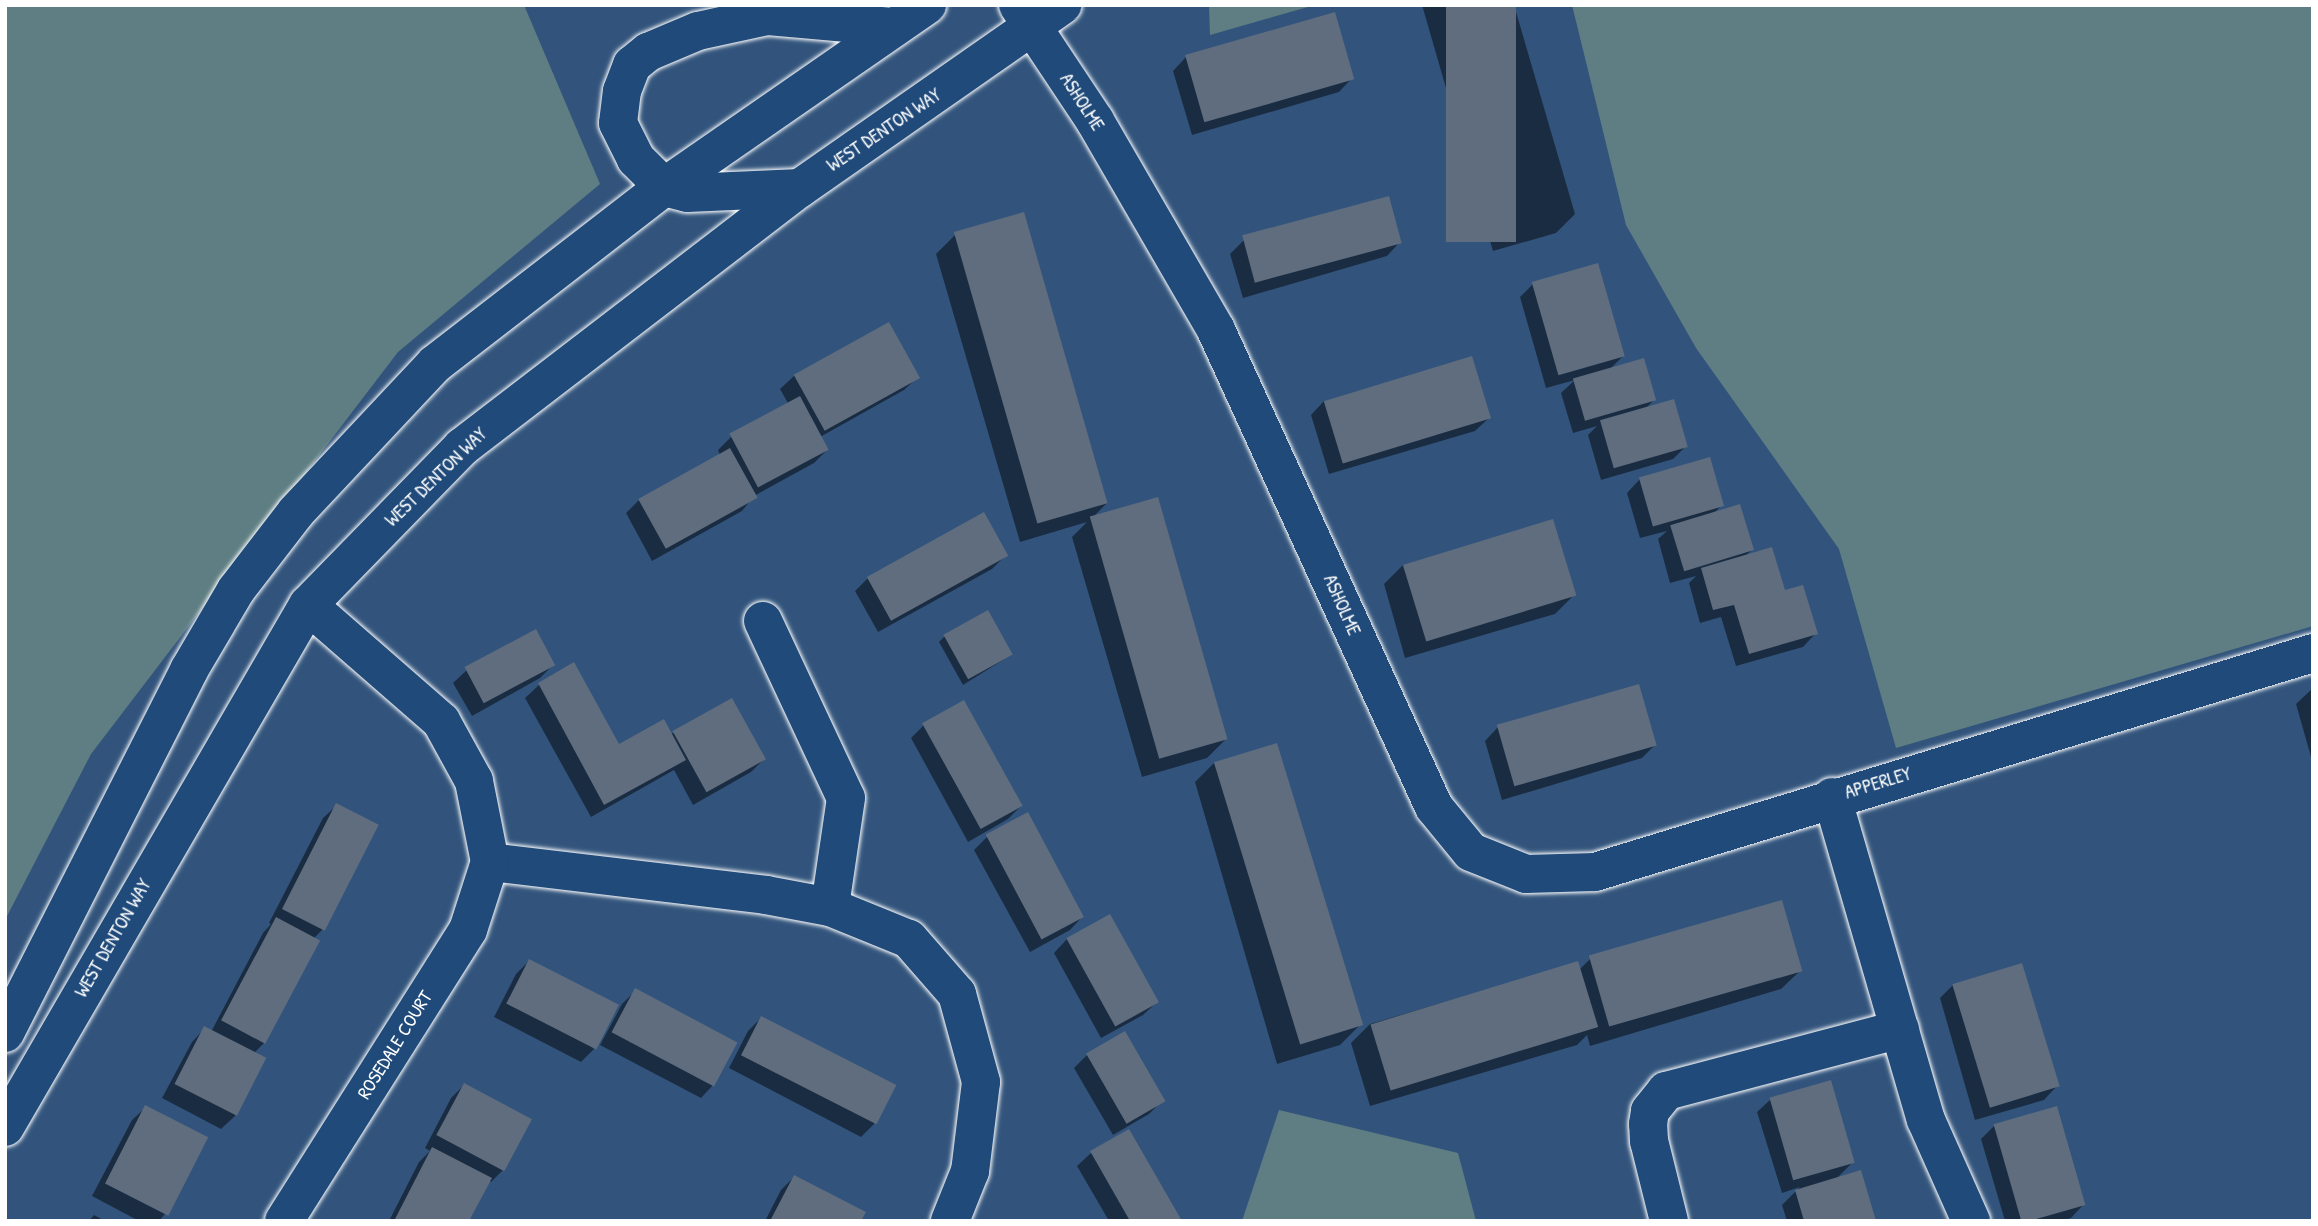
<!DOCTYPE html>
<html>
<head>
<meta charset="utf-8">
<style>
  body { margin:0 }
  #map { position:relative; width:2318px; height:1226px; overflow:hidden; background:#32547c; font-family:"Patrick Hand",sans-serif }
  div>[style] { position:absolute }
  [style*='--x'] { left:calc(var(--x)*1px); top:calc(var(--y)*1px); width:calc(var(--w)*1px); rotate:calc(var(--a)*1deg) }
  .green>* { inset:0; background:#5e7e83 }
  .shadow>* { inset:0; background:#0007 }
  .building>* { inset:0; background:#5f6d7f; transform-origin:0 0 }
  .roads { filter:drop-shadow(0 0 2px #fff) drop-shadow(0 0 2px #fff) }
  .minor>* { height:38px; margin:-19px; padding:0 19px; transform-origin:19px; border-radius:19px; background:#1f4a7a }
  span { translate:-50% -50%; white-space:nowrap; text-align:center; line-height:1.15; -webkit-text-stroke:6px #1f4a7a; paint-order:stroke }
  .street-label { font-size:19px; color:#fff }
  .frame { position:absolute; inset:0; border:7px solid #fff; pointer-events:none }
</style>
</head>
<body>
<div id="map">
  <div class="green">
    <i style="clip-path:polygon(5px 5px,524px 5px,600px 184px,398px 352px,91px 754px,5px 920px)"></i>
    <i style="clip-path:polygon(1209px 5px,1315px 5px,1210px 35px)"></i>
    <i style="clip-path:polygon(1572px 5px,2313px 5px,2313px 626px,1896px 748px,1839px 549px,1696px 348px,1626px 225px)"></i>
    <i style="clip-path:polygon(1279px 1110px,1458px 1153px,1476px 1221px,1242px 1221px)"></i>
  </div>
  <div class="shadow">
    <i style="clip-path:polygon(1422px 5px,1514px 5px,1575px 214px,1556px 233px,1493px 251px)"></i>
    <i style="clip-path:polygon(1186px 57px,1352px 78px,1339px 92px,1192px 135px,1173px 71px)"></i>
    <i style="clip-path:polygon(955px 235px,1107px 503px,1092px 518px,1226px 739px,1207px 758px,1142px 777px,1072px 537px,1087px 522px,1020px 542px,936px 254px)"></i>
    <i style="clip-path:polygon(1244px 240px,1400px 242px,1387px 256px,1243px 298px,1230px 254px)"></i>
    <i style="clip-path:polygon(1533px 284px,1623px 356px,1609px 370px,1654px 400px,1645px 409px,1686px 446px,1673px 459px,1601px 480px,1588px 435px,1597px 426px,1573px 433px,1561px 393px,1575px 380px,1546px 388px,1520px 297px)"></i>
    <i style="clip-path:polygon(888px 324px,918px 377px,904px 390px,820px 437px,827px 450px,814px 463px,754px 496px,742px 511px,652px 561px,626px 513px,639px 500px,720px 455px,718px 450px,731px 437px,789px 405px,780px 389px,794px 376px)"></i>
    <i style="clip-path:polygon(1324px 401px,1489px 418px,1475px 431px,1329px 474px,1311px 415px)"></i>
    <i style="clip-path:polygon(1640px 479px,1722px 505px,1714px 513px,1752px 550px,1744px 557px,1783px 592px,1816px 633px,1803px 647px,1736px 666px,1721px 617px,1700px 623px,1689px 583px,1696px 576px,1670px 583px,1658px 539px,1667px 531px,1640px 538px,1627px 493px)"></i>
    <i style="clip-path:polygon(1006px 555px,992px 569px,878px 632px,855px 591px,868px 578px)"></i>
    <i style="clip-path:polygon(1403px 565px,1574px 595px,1555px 614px,1405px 658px,1384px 584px)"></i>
    <i style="clip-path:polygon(945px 636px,1011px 655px,963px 685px,939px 642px)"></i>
    <i style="clip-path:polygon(553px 665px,540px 678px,472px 716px,453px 683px,467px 670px)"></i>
    <i style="clip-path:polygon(573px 665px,618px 746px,674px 733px,764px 759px,751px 772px,693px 805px,674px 770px,591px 817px,525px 698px,539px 685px)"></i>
    <i style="clip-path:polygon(2313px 688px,2313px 764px,2296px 704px)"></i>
    <i style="clip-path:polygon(924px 725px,1021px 806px,1008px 819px,968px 842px,911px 738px)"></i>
    <i style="clip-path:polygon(1498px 727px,1655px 745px,1642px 758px,1502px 800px,1485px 741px)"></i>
    <i style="clip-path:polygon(1214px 763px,1359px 1026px,1340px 1045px,1277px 1064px,1195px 782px)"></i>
    <i style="clip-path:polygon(337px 805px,376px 826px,322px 930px,313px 939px,264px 1043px,253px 1054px,235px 1116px,221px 1129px,162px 1098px,192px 1042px,205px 1028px,211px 1032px,263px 933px,271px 924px,269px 923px,323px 818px)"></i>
    <i style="clip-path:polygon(987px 837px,1083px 916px,1070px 930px,1030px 952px,974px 850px)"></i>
    <i style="clip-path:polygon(1067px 939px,1157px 1002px,1143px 1015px,1101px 1038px,1054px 953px)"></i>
    <i style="clip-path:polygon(1590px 959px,1801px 970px,1781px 989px,1590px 1046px,1587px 1035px,1577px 1045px,1370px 1106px,1351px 1043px,1370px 1024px,1577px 963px,1579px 970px)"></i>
    <i style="clip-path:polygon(529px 961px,594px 1049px,581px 1062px,494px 1017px,516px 974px)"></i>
    <i style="clip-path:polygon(1953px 985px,2057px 1086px,2044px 1100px,1975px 1120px,1940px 998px)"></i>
    <i style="clip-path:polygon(635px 991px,714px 1084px,701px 1098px,600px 1045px,622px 1004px)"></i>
    <i style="clip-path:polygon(761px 1018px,893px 1087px,874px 1124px,861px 1137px,729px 1068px,748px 1031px)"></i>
    <i style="clip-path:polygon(1087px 1055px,1163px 1100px,1149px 1114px,1113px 1135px,1074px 1068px)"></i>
    <i style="clip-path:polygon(464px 1085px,504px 1169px,491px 1182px,488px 1181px,467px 1221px,389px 1221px,419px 1162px,430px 1151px,425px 1148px,451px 1098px)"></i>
    <i style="clip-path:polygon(1771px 1099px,1853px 1162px,1835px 1180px,1874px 1221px,1787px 1221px,1782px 1205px,1800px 1187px,1782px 1193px,1757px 1112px)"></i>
    <i style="clip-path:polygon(146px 1107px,206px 1138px,165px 1214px,159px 1221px,139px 1221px,92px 1196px,132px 1120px)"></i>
    <i style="clip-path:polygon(1994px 1126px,2084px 1204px,2071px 1218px,2060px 1221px,2005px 1221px,1981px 1139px)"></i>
    <i style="clip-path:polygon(1128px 1131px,1180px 1221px,1109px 1221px,1077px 1166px,1091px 1153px)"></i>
    <i style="clip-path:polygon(794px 1177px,859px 1221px,765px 1221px,781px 1190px)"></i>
    <i style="clip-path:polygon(94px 1215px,105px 1221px,89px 1221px)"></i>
  </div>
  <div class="building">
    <i style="left:1446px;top:5px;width:70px;height:237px"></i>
    <i style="left:1335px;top:12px;width:70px;height:156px;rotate:74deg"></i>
    <i style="left:1389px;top:196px;width:49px;height:152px;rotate:75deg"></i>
    <i style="left:1024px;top:212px;width:303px;height:73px;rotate:74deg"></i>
    <i style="left:1598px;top:263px;width:97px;height:69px;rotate:74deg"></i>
    <i style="left:889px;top:322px;width:64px;height:109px;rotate:61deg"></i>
    <i style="left:1472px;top:356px;width:65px;height:155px;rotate:73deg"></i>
    <i style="left:1644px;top:358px;width:44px;height:74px;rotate:74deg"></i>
    <i style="left:800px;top:396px;width:61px;height:80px;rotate:62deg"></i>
    <i style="left:1674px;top:399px;width:50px;height:77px;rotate:74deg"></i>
    <i style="left:730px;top:448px;width:57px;height:105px;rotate:61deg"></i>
    <i style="left:1710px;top:457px;width:51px;height:74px;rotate:74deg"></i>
    <i style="left:1158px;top:497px;width:252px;height:71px;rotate:74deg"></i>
    <i style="left:1740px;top:504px;width:48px;height:73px;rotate:73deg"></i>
    <i style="left:984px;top:512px;width:50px;height:134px;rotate:61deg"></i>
    <i style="left:1553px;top:519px;width:80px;height:157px;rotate:73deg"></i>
    <i style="clip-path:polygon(1772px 547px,1785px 590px,1803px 585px,1818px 634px,1749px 654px,1734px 605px,1713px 610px,1701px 568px)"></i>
    <i style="left:988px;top:610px;width:51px;height:51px;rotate:61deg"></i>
    <i style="left:536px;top:629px;width:41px;height:81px;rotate:62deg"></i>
    <i style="clip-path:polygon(574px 662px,619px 744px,664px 719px,686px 760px,604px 805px,538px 683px)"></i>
    <i style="left:1639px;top:684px;width:64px;height:148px;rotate:74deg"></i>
    <i style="left:732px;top:698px;width:70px;height:68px;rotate:61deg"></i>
    <i style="left:964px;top:700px;width:121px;height:48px;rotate:61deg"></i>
    <i style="left:1277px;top:743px;width:295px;height:66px;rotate:73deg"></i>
    <i style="left:336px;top:803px;width:48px;height:119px;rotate:27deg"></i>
    <i style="left:1028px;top:812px;width:119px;height:48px;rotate:62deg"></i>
    <i style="left:1782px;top:900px;width:74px;height:201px;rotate:74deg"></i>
    <i style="left:1110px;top:914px;width:101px;height:50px;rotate:61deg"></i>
    <i style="left:276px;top:917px;width:50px;height:117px;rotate:28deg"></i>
    <i style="left:529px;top:959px;width:101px;height:50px;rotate:27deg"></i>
    <i style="left:1578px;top:961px;width:69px;height:217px;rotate:73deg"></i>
    <i style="left:2022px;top:963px;width:129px;height:73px;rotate:73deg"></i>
    <i style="left:635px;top:988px;width:116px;height:50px;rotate:28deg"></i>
    <i style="left:761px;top:1016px;width:152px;height:44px;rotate:27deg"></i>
    <i style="left:204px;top:1026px;width:70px;height:65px;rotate:27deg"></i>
    <i style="left:1125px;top:1031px;width:81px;height:45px;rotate:60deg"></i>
    <i style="left:1831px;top:1080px;width:86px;height:64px;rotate:74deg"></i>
    <i style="left:464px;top:1083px;width:77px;height:59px;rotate:28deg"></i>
    <i style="left:145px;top:1105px;width:71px;height:88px;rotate:27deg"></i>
    <i style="left:2057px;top:1106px;width:103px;height:66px;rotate:74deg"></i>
    <i style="clip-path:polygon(1129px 1129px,1182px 1221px,1130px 1221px,1090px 1151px)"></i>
    <i style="clip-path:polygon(432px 1147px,492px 1178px,469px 1221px,394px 1221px)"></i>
    <i style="clip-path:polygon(1861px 1170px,1876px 1221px,1804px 1221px,1795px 1190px)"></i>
    <i style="clip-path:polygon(794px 1175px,866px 1212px,861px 1221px,770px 1221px)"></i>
  </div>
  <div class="roads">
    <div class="minor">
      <i style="--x:1018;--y:5;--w:139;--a:56.4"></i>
      <i style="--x:1095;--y:121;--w:241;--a:59.9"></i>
      <i style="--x:1216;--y:330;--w:524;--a:65.44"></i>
      <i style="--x:1434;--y:807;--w:58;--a:50.6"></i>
      <i style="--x:1471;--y:852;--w:59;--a:21.8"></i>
      <i style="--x:1526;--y:874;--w:69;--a:-1.7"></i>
      <i style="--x:1595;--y:872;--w:751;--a:-16.96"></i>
      <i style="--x:800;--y:188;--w:113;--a:177.5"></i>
      <i style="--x:687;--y:193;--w:24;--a:-165"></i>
      <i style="--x:664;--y:187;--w:40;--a:-135"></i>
      <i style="--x:636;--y:159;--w:40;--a:-116.6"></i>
      <i style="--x:618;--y:123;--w:32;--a:-83"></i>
      <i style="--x:622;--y:91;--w:28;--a:-69"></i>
      <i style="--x:632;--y:65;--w:21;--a:-39"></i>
      <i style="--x:648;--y:52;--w:54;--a:-22.8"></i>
      <i style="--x:698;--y:31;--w:71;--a:-12.3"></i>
      <i style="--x:767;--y:16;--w:127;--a:5"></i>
      <i style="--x:763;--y:621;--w:195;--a:64.9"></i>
      <i style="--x:846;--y:798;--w:110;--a:98.4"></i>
      <i style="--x:1832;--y:797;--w:336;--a:73.8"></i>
      <i style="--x:1926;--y:1120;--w:111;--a:66"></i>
      <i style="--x:490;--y:862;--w:278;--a:6.8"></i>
      <i style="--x:766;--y:895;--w:65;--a:10.6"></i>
      <i style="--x:830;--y:907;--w:85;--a:22.1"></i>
      <i style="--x:909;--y:939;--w:73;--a:48.9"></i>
      <i style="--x:957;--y:994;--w:91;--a:74.7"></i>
      <i style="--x:981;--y:1082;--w:90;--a:97"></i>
      <i style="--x:970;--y:1171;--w:54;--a:111.8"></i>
      <i style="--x:5;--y:1033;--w:407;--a:-63.1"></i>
      <i style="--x:189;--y:670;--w:93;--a:-59.6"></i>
      <i style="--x:236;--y:590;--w:98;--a:-52.4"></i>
      <i style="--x:296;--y:512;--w:203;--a:-46.8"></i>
      <i style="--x:435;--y:364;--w:289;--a:-37.7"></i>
      <i style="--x:664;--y:187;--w:320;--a:-34.7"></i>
      <i style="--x:5;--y:1127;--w:604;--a:-59.87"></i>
      <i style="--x:308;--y:605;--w:221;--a:-45.7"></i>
      <i style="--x:462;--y:447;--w:426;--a:-37.5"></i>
      <i style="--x:800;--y:188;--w:320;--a:-34.9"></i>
      <i style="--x:284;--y:1221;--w:344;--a:-57.7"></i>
      <i style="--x:468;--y:930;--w:71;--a:-72.1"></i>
      <i style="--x:490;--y:862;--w:83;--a:-101.2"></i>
      <i style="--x:474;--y:781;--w:68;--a:-118.8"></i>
      <i style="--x:441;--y:721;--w:176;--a:-138.9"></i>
      <i style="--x:1669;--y:1221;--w:82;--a:-104"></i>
      <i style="--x:1649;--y:1141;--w:17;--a:-93"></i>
      <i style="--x:1648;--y:1124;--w:13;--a:-81"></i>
      <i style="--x:1650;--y:1111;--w:26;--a:-51"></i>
      <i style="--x:1666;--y:1091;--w:242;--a:-14.8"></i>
    </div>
  </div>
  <div class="street-label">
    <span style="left:1082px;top:102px;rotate:57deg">ASHOLME</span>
    <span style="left:884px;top:130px;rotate:-34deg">WEST DENTON WAY</span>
    <span style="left:436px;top:477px;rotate:-44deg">WEST DENTON WAY</span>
    <span style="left:1342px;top:605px;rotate:66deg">ASHOLME</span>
    <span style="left:1878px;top:783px;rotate:-17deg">APPERLEY</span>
    <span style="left:113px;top:938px;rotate:-60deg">WEST DENTON WAY</span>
    <span style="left:395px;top:1045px;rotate:-58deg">ROSEDALE COURT</span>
  </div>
  <div class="frame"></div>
</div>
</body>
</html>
